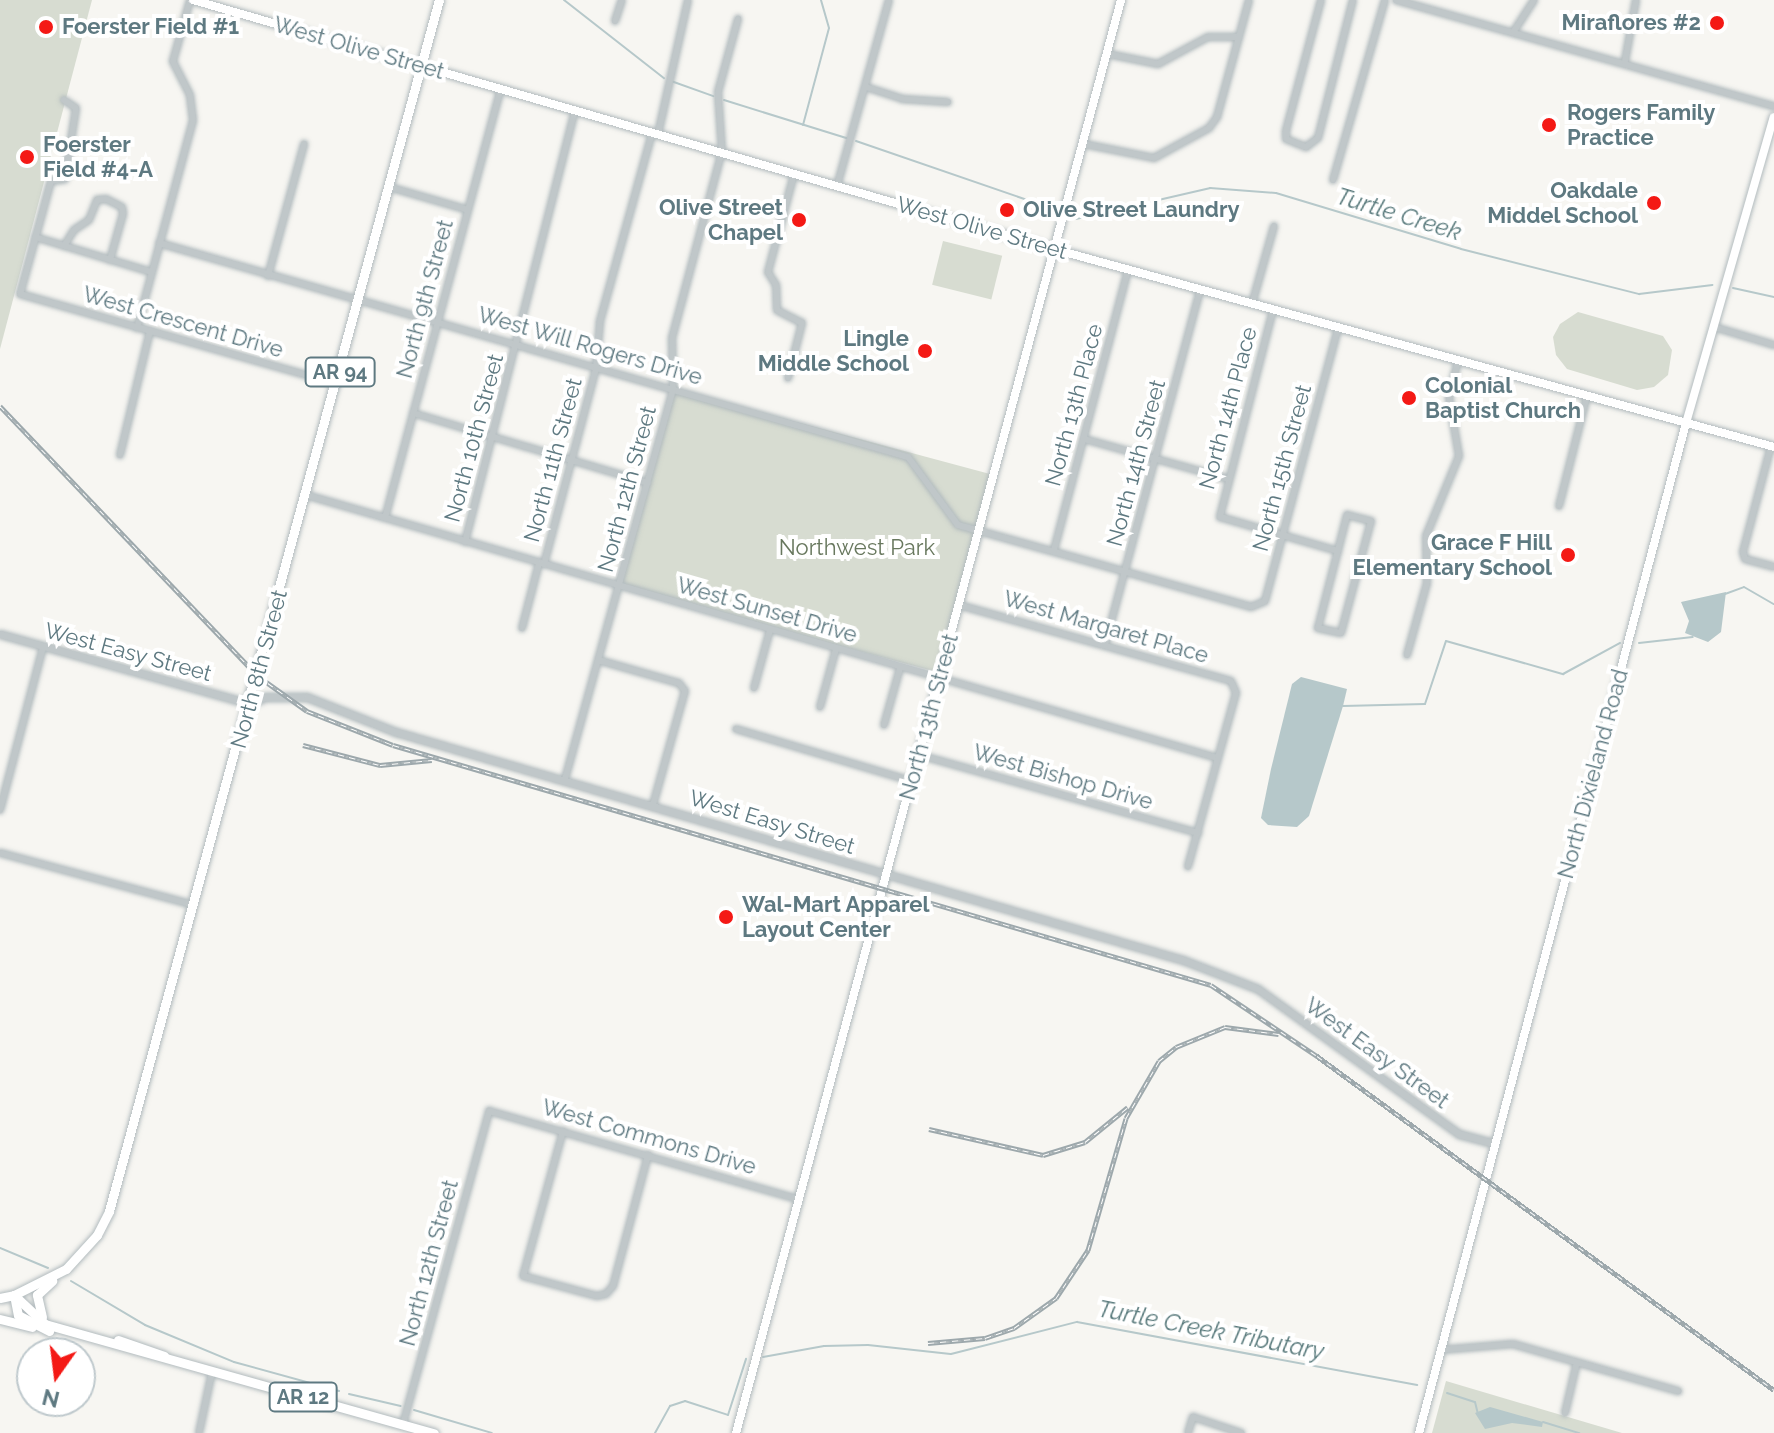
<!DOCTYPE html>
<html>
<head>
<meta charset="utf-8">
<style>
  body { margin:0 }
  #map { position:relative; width:1774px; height:1433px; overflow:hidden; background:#f7f6f2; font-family:Raleway,sans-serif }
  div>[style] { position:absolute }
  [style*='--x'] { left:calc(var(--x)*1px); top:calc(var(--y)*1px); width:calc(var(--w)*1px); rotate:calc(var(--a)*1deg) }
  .green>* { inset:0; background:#d7dcd1; transform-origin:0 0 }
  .water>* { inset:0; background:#b6c8ca }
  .stream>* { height:2px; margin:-1px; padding:0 1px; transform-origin:1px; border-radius:1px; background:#b6c8ca }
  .roads { filter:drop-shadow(0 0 2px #b2bbbe) drop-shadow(0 0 2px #b2bbbe) }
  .minor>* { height:6px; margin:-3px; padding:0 3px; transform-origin:3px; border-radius:3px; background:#c0c7c9 }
  .tertiary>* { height:7px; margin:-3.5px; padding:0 3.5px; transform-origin:3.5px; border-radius:3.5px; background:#c0c7c9 }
  .secondary>* { height:8px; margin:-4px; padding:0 4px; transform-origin:4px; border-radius:4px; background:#fff }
  .primary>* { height:9px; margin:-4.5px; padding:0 4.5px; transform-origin:4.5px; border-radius:4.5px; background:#fff }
  .trunk>* { height:9px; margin:-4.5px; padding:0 4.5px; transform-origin:4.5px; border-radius:4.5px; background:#fff }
  .rail>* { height:5px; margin-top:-2.5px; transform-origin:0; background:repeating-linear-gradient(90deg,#fff 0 6px,#9da8ac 0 12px); box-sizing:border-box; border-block:2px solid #9da8ac }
  .dots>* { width:22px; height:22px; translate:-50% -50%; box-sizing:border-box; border:4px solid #fff; border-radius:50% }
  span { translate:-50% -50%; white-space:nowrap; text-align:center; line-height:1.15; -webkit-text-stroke:8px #fff; paint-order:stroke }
  .shield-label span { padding:2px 6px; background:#fff; border:2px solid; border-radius:6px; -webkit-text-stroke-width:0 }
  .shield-label { font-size:20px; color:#5e7981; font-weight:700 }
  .poi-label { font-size:22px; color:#5e7981; font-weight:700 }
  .right { translate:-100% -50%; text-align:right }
  .left { translate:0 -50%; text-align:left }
  .street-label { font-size:22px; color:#5e7981 }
  .park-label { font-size:22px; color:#68785e }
  .water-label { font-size:24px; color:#597a7c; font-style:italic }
  .north { position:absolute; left:16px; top:1337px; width:80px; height:80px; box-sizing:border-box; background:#fff; border:2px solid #bfc9cd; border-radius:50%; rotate:194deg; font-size:22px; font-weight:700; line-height:32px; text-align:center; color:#5e7981 }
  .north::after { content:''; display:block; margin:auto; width:28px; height:36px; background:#f41915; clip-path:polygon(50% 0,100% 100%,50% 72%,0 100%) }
</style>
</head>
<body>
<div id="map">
  <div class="green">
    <i style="clip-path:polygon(0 0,92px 0,0 349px)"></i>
    <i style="left:943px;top:241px;width:61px;height:45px;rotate:14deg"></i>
    <i style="clip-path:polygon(1578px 312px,1663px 336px,1672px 350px,1668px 375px,1654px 387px,1637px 390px,1567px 369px,1556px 355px,1553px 337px,1560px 324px)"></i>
    <i style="left:673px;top:389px;width:332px;height:205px;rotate:15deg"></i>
    <i style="clip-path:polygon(1446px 1381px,1622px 1433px,1432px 1433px)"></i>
  </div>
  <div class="water">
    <i style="clip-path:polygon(1726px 592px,1721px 632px,1708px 642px,1685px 633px,1689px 621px,1681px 602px)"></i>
    <i style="clip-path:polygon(1301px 677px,1347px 689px,1343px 706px,1309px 816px,1297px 827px,1268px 825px,1261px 818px,1271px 769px,1292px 684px)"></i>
    <i style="clip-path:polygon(1490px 1407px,1543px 1422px,1542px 1427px,1512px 1423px,1485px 1429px,1475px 1413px)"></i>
  </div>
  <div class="stream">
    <i style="--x:564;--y:0;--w:127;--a:38"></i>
    <i style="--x:671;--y:81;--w:45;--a:19.7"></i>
    <i style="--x:724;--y:100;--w:128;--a:17.3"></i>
    <i style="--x:803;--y:125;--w:100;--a:-75"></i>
    <i style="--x:829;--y:28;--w:29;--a:-106"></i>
    <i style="--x:856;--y:141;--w:203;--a:19"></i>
    <i style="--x:1076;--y:219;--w:138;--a:-13"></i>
    <i style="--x:1210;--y:188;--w:66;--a:4.3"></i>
    <i style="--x:1276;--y:193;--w:193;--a:16.8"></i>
    <i style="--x:1461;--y:249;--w:184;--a:14.2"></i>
    <i style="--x:1639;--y:294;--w:74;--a:-7"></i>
    <i style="--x:1733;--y:288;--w:42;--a:12.4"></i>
    <i style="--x:1725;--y:594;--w:20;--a:-20"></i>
    <i style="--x:1744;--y:587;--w:34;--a:30"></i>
    <i style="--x:1639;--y:643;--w:54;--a:-6.3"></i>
    <i style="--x:1343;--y:706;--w:82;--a:-1.4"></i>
    <i style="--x:1425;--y:704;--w:66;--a:-71.6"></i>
    <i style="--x:1446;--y:641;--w:122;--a:15.8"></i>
    <i style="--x:1563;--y:674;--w:65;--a:-28.5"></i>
    <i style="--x:0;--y:1248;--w:52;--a:22.6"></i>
    <i style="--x:71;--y:1281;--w:86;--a:30.7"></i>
    <i style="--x:145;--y:1325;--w:96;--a:22.6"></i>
    <i style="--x:234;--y:1362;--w:109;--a:15.4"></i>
    <i style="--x:763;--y:1357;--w:62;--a:-10.2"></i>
    <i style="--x:824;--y:1346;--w:44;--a:-1.3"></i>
    <i style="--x:868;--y:1345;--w:83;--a:6.2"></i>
    <i style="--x:951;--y:1354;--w:130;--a:-14.3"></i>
    <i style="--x:1077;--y:1322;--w:346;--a:10.5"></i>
    <i style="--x:1447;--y:1393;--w:29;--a:18"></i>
    <i style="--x:1475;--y:1402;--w:12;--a:76"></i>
    <i style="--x:349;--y:1394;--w:53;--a:13"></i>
    <i style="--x:414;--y:1410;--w:81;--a:16.4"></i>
    <i style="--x:1543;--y:1422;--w:38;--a:17"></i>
    <i style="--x:655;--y:1433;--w:31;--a:-61"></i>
    <i style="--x:670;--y:1406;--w:16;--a:-18"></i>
    <i style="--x:685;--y:1401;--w:45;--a:18"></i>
    <i style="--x:728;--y:1415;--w:59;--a:-72.2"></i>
  </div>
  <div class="roads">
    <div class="minor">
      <i style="--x:1321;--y:0;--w:136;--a:105"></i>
      <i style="--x:1286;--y:131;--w:8;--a:90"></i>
      <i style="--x:1286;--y:139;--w:22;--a:22"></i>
      <i style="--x:1306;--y:147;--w:15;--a:-37"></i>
      <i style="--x:1318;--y:138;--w:142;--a:-75.8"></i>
      <i style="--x:1396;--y:0;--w:393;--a:15.7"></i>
      <i style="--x:615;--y:21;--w:22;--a:-72"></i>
      <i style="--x:1514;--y:31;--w:37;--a:-57"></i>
      <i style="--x:1108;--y:54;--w:51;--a:11.3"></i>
      <i style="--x:1158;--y:64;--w:57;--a:-28.4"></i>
      <i style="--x:1208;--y:37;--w:31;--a:0"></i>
      <i style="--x:1625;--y:61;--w:62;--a:-79.8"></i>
      <i style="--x:866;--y:87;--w:38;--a:18"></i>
      <i style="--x:902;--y:99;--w:46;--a:3.7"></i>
      <i style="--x:64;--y:100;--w:14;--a:34"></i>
      <i style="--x:76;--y:108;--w:72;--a:98.8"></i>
      <i style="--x:65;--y:179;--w:14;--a:172"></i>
      <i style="--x:51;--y:181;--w:117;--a:105.3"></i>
      <i style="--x:20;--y:294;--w:330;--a:15.8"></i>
      <i style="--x:658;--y:134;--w:137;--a:-77.4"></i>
      <i style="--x:1084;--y:144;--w:71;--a:11.3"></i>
      <i style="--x:1154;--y:158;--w:63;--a:-28.6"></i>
      <i style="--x:1209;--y:128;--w:14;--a:-54"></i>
      <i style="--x:1217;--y:117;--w:121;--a:-74.7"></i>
      <i style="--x:1333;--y:180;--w:187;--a:-73.9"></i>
      <i style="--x:837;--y:186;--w:193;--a:-74.4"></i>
      <i style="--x:389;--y:187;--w:82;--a:16.2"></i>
      <i style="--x:35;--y:237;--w:121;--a:16.8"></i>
      <i style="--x:159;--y:243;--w:779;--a:15.95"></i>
      <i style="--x:908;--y:457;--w:84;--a:53.7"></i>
      <i style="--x:958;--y:525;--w:304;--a:15.6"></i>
      <i style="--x:1251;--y:607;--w:15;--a:-23"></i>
      <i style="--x:1265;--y:601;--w:283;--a:-75"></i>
      <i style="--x:64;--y:246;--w:19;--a:-58"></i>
      <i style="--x:74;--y:230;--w:18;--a:-34"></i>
      <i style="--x:89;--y:220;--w:22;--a:-68"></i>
      <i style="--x:97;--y:200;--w:9;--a:-6"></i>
      <i style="--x:106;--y:199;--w:18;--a:27"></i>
      <i style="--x:122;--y:207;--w:7;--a:82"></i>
      <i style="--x:123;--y:214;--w:48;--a:105.8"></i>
      <i style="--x:268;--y:276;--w:137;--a:-74.7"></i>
      <i style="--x:1252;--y:304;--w:81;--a:-74.2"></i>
      <i style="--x:1273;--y:310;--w:214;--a:104.4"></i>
      <i style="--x:1220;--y:517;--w:123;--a:16.1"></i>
      <i style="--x:1714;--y:327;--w:63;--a:16.7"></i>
      <i style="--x:137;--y:328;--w:215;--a:-74.9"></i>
      <i style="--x:193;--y:120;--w:25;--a:-97"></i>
      <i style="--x:190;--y:95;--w:38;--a:-117"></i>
      <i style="--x:173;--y:61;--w:63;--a:-74.4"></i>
      <i style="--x:788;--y:378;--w:57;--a:-75.7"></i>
      <i style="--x:802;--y:323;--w:28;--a:-153"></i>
      <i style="--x:777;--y:310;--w:25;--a:-92"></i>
      <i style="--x:776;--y:285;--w:15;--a:-122"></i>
      <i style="--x:768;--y:272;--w:101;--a:-75.1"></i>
      <i style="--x:413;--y:413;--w:245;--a:16.6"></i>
      <i style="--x:1084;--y:439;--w:149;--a:15.5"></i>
      <i style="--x:1771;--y:446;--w:110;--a:104.8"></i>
      <i style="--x:1743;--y:552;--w:7;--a:74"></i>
      <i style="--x:1745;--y:559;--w:30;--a:15"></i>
      <i style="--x:120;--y:455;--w:128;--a:-76.4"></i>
      <i style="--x:306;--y:495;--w:949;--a:16.09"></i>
      <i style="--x:1559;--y:506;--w:114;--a:-75.7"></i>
      <i style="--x:1347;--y:515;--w:25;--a:14"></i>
      <i style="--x:1371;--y:521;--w:116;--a:105"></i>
      <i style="--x:1341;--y:633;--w:24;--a:-168"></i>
      <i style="--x:1318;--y:628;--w:117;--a:-75.6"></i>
      <i style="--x:385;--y:518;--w:444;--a:-74.9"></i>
      <i style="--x:465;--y:542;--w:445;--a:-75.7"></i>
      <i style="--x:1054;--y:550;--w:290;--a:-75.2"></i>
      <i style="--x:544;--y:564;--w:203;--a:-75.1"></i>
      <i style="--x:596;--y:368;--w:47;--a:-85.1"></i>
      <i style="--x:600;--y:321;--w:195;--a:-74.5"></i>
      <i style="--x:959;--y:605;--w:282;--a:15.6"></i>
      <i style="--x:1231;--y:681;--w:13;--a:67"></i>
      <i style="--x:1236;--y:693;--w:180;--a:105.5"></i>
      <i style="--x:522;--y:628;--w:67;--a:-75.3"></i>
      <i style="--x:1105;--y:645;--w:367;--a:-75"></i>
      <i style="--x:1407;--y:655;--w:75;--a:-74.5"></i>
      <i style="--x:1427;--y:583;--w:47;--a:-91.2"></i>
      <i style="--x:1426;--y:536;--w:87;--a:-67.6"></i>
      <i style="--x:1459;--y:456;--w:60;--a:-99.6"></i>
      <i style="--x:1449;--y:397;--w:36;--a:-76"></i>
      <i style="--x:598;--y:660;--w:84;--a:15.9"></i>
      <i style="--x:679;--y:683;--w:10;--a:53"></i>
      <i style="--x:685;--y:691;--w:118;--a:105.7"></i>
      <i style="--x:754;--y:688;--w:60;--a:-74.6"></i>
      <i style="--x:820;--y:707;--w:60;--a:-74.6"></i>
      <i style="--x:884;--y:725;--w:59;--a:-74.3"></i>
      <i style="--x:736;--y:729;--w:184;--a:16.5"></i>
      <i style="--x:919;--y:755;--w:290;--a:15.6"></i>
      <i style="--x:565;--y:779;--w:405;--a:-74.5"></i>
      <i style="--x:673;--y:389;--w:51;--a:-91.1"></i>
      <i style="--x:672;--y:338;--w:193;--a:-75"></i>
      <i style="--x:722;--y:152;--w:60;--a:-93.8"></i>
      <i style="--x:718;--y:92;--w:76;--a:-74.7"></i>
      <i style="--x:0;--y:810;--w:169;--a:-75.2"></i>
      <i style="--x:0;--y:853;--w:201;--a:15"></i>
      <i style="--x:563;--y:1131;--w:150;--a:105.4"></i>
      <i style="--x:523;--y:1276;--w:77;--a:15.1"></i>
      <i style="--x:597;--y:1296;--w:9;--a:-13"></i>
      <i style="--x:606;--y:1294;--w:11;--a:-49"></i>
      <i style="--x:613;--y:1286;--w:136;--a:-75"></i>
      <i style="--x:1440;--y:1350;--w:73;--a:-4.7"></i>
      <i style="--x:1513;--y:1344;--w:172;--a:15.9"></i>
      <i style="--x:1565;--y:1413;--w:52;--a:-76.8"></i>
      <i style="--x:403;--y:1424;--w:325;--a:-74.6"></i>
      <i style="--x:489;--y:1111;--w:321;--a:15.9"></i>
      <i style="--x:199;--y:1433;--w:62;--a:-78"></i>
      <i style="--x:1188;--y:1433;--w:17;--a:-73"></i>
      <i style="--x:1193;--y:1417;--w:51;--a:18.4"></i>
    </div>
    <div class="tertiary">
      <i style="--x:0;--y:634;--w:260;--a:15.6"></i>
      <i style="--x:250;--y:704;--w:17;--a:-25"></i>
      <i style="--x:265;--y:697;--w:42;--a:0"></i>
      <i style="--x:307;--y:697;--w:96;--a:21.5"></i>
      <i style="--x:396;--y:732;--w:819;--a:16.16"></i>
      <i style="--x:1183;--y:960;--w:80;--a:21.1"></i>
      <i style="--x:1258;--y:989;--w:248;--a:35.8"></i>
      <i style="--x:1459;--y:1134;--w:38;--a:15"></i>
    </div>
    <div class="secondary">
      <i style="--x:193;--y:0;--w:911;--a:16.13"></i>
      <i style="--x:1068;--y:253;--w:732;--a:15.36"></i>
      <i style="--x:736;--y:1433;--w:1484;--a:-74.96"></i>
      <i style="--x:1419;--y:1433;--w:1045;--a:-75.19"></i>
      <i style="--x:1686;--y:423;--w:318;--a:-74"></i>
    </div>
    <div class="primary">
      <i style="--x:14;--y:1295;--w:58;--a:-26.6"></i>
      <i style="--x:66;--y:1269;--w:46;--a:-47.6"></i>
      <i style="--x:97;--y:1235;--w:27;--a:-63"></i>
      <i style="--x:109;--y:1211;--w:1255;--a:-74.76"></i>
      <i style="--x:42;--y:1317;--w:23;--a:-103"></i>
      <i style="--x:37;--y:1295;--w:21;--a:-43"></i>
      <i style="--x:118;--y:1340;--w:49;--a:19.2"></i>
    </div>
    <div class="trunk">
      <i style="--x:14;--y:1295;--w:42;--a:43.1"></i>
      <i style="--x:45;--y:1324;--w:404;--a:15.7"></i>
      <i style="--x:14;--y:1295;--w:20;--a:79"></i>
      <i style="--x:18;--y:1315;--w:35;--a:27"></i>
      <i style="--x:0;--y:1298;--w:14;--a:-12"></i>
      <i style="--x:0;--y:1319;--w:33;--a:14"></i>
    </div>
  </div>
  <div class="rail">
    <i style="--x:0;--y:406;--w:373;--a:46.3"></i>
    <i style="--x:258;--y:676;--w:60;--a:35.5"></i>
    <i style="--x:307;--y:711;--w:92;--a:21.6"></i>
    <i style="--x:393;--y:745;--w:852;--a:16.35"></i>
    <i style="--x:1211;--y:985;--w:128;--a:33.8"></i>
    <i style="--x:1317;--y:1056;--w:566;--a:36.16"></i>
    <i style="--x:303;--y:745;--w:80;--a:14.6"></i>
    <i style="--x:380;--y:765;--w:52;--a:-5.5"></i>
    <i style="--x:929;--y:1129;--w:117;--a:12.8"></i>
    <i style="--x:1043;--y:1155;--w:44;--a:-17.2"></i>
    <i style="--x:1085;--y:1142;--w:55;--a:-39.1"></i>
    <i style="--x:928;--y:1343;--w:57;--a:-5"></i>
    <i style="--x:985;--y:1338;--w:31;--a:-19"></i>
    <i style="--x:1014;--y:1328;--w:52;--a:-35.5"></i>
    <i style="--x:1056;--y:1298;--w:58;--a:-56.3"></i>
    <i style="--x:1088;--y:1250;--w:137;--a:-73.9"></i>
    <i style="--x:1126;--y:1118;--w:66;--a:-59.9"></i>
    <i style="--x:1159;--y:1061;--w:22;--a:-39"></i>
    <i style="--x:1176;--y:1047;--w:53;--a:-22.2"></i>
    <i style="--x:1225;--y:1027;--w:54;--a:7.4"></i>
  </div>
  <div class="dots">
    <i style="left:1717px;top:23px;background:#f41915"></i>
    <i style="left:46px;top:27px;background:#f41915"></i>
    <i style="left:1549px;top:125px;background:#f41915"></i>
    <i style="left:27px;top:157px;background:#f41915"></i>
    <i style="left:1654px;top:203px;background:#f41915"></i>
    <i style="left:1007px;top:210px;background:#f41915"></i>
    <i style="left:799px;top:220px;background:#f41915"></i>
    <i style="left:925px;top:351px;background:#f41915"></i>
    <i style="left:1409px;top:398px;background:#f41915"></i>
    <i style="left:1568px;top:555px;background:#f41915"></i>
    <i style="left:726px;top:917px;background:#f41915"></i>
  </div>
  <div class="shield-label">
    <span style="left:340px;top:372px">AR 94</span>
    <span style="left:303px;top:1397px">AR 12</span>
  </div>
  <div class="poi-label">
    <span class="right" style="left:1701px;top:23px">Miraflores #2</span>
    <span class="left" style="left:62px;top:27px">Foerster Field #1</span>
    <span class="left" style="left:1567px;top:125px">Rogers Family<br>Practice</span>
    <span class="left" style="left:43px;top:157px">Foerster<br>Field #4-A</span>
    <span class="right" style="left:1638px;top:203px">Oakdale<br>Middel School</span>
    <span class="right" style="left:783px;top:220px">Olive Street<br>Chapel</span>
    <span class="left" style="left:1023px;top:210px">Olive Street Laundry</span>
    <span class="right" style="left:909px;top:351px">Lingle<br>Middle School</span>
    <span class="left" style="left:1425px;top:398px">Colonial<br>Baptist Church</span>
    <span class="right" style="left:1552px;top:555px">Grace F Hill<br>Elementary School</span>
    <span class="left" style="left:742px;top:917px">Wal-Mart Apparel<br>Layout Center</span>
  </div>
  <div class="street-label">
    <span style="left:359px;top:48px;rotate:16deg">West Olive Street</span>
    <span style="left:982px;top:228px;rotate:16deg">West Olive Street</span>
    <span style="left:425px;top:299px;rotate:-75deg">North 9th Street</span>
    <span style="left:183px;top:322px;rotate:16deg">West Crescent Drive</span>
    <span style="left:590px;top:346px;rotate:16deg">West Will Rogers Drive</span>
    <span style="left:1074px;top:405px;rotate:-75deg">North 13th Place</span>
    <span style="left:1228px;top:408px;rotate:-75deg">North 14th Place</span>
    <span style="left:474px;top:438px;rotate:-75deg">North 10th Street</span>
    <span style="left:553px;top:460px;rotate:-75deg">North 11th Street</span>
    <span style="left:1136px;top:463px;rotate:-75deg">North 14th Street</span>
    <span style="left:1282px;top:468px;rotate:-75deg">North 15th Street</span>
    <span style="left:627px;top:489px;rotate:-75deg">North 12th Street</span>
    <span style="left:767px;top:610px;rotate:16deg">West Sunset Drive</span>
    <span style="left:1106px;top:627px;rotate:16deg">West Margaret Place</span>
    <span style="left:128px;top:652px;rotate:15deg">West Easy Street</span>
    <span style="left:259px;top:669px;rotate:-75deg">North 8th Street</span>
    <span style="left:929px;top:717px;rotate:-75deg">North 13th Street</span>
    <span style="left:1593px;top:774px;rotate:-75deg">North Dixieland Road</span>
    <span style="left:1063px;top:777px;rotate:16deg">West Bishop Drive</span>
    <span style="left:772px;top:822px;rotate:17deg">West Easy Street</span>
    <span style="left:1377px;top:1053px;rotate:36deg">West Easy Street</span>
    <span style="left:649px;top:1137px;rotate:16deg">West Commons Drive</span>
    <span style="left:429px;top:1263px;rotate:-75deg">North 12th Street</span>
  </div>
  <div class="park-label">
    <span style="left:857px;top:548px">Northwest Park</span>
  </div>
  <div class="water-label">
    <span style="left:1399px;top:214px;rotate:17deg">Turtle Creek</span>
    <span style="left:1211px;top:1330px;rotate:11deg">Turtle Creek Tributary</span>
  </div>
  <div class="north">N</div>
</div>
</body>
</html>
